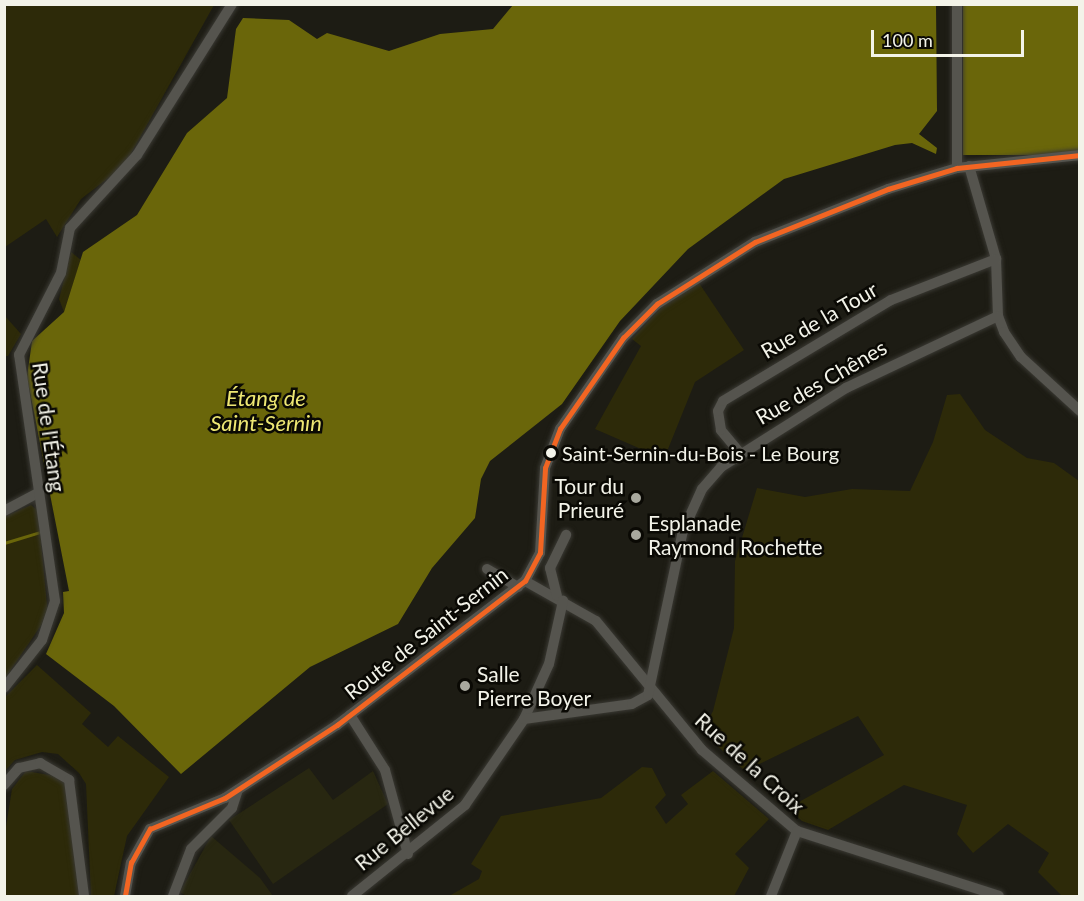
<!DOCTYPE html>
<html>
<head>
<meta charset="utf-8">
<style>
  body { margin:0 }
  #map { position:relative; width:1084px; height:901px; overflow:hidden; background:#1d1c14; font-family:Lato,sans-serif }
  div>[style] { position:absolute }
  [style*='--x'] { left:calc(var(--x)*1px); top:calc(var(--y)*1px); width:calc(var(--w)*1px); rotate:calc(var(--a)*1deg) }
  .built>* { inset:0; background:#282711 }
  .green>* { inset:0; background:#2d2a09 }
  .water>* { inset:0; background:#6a660a; transform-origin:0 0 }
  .stream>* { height:3px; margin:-1.5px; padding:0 1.5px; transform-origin:1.5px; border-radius:1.5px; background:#6a660a }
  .roads { filter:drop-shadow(0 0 2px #3a3933) drop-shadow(0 0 2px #3a3933) }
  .minor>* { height:10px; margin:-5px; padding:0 5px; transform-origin:5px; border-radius:5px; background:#55544e }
  .bus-1>* { height:4.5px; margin:-2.25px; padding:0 2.25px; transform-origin:2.25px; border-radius:2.25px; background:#f26522 }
  .dots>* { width:16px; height:16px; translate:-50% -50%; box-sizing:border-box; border:3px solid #0a0904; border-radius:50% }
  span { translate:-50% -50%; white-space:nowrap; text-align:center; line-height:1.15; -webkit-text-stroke:5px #0a0904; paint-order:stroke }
  .bus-label { font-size:20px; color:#f3f3e9 }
  .left { translate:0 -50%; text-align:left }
  .street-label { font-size:21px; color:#f3f3e9 }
  .poi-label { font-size:21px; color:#f3f3e9 }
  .right { translate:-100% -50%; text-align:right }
  .water-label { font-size:22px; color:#eee773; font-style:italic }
  .frame { position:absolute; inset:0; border:6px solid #f3f3e9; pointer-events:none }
  .scale { position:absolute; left:871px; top:30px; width:153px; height:27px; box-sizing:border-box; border:3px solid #f3f3e9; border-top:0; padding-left:8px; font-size:18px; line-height:21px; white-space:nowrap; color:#f3f3e9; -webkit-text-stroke:4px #0a0904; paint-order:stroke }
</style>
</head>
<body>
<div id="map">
  <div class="built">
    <i style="clip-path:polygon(309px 768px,333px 800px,373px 771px,388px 804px,273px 884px,229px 820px)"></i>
    <i style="clip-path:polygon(211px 836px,260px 878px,273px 896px,186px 896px,180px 892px)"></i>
  </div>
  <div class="green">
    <i style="clip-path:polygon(5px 5px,214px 5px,124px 166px,81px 199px,57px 237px,46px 219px,5px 247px)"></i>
    <i style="clip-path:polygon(71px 252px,81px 260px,64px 312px,59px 299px)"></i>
    <i style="clip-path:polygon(699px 283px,744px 350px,695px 382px,664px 459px,595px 429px,641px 346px,632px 339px,663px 306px)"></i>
    <i style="clip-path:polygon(5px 316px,21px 334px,8px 356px,5px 356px)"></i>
    <i style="clip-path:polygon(960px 394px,985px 430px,1027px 458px,1054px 463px,1079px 481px,1079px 896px,1062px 896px,1038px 872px,1049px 853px,1008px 824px,973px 853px,957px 834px,967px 805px,904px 785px,828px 830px,802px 821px,788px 808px,884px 755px,858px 716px,745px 771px,702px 732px,713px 711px,734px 628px,735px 561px,757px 488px,805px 497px,852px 489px,910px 491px,933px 442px,947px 395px)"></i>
    <i style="clip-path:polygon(31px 505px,38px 511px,48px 615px,4px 680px,4px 517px)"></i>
    <i style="clip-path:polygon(37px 665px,91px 713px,82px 724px,108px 747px,118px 736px,169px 777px,127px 836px,114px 896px,91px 896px,86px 784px,79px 773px,58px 754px,42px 752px,15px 760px,5px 771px,5px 697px)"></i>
    <i style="clip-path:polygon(642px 767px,652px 768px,666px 795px,655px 807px,666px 824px,688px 804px,681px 795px,713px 771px,769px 819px,735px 854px,749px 868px,734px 896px,449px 896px,479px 879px,482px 871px,471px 864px,501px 816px,601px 798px)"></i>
    <i style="clip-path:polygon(26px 771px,61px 777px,67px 787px,79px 896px,5px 896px,5px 833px,12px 789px)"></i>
  </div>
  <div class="water">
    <i style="clip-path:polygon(513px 5px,936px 5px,937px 111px,919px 134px,937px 148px,936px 154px,912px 143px,895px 145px,784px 179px,688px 249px,620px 321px,562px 404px,490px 461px,481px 479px,475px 518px,432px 568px,398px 624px,310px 667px,181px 774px,114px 706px,46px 654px,64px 613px,63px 592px,69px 591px,27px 377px,32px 341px,64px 312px,83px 252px,137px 215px,187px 133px,227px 98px,236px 29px,243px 18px,289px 20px,317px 39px,327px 33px,389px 51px,440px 34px,493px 29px)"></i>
    <i style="left:963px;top:5px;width:116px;height:150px"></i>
  </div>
  <div class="stream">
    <i style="--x:4;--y:543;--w:39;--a:-17"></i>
  </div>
  <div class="roads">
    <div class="minor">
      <i style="--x:969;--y:166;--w:97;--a:73.8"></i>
      <i style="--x:996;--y:259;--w:57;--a:88"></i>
      <i style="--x:998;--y:316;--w:17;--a:69"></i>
      <i style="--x:1004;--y:332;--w:30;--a:56"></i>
      <i style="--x:1021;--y:357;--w:80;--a:42.5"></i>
      <i style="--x:957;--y:168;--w:164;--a:-90"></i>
      <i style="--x:740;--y:453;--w:30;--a:-130"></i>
      <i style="--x:721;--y:430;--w:19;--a:-99"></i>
      <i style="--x:718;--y:411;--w:11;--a:-63"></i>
      <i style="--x:723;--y:401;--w:196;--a:-31"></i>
      <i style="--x:891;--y:300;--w:113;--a:-21.3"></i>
      <i style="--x:4;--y:511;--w:38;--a:-28"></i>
      <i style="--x:487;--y:569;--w:36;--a:30"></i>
      <i style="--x:525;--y:581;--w:81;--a:29.4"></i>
      <i style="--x:596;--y:621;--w:167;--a:50.6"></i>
      <i style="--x:702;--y:750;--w:125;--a:40.5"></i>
      <i style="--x:797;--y:831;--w:212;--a:17.8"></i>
      <i style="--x:557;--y:596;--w:29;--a:-104"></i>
      <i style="--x:550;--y:568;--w:37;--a:-64"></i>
      <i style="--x:4;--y:688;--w:61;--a:-51.6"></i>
      <i style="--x:42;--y:640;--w:41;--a:-71.6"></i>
      <i style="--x:55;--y:601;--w:249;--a:-98.3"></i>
      <i style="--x:19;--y:355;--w:92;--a:-62.9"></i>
      <i style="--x:61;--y:273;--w:46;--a:-78.7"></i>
      <i style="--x:70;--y:228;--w:99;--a:-47.5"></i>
      <i style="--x:137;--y:155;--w:178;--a:-57.8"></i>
      <i style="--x:350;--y:715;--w:65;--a:57.5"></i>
      <i style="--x:385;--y:770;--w:87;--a:74.7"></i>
      <i style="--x:524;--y:719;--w:60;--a:-65.6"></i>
      <i style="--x:549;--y:664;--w:65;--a:-77.5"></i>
      <i style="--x:4;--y:785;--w:23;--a:-49"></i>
      <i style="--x:19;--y:768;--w:22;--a:-13"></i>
      <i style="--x:40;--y:763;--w:34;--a:30"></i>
      <i style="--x:69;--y:780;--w:117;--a:82.6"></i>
      <i style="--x:125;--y:896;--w:34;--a:-80"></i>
      <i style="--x:131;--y:863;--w:39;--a:-61"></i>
      <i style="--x:150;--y:829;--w:81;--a:-22.5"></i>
      <i style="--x:225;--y:798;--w:134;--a:-33.1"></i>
      <i style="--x:337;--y:725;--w:237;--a:-37.5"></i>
      <i style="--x:525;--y:581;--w:32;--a:-62"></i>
      <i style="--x:540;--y:553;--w:85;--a:-86.6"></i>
      <i style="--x:545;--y:468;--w:42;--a:-69"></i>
      <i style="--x:560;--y:429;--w:111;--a:-55.3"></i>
      <i style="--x:623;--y:338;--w:48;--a:-45"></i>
      <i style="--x:657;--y:304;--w:116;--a:-32.3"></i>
      <i style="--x:755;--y:242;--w:143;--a:-21.7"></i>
      <i style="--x:888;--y:189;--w:72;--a:-16.9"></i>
      <i style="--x:957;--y:168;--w:124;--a:-6"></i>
      <i style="--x:173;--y:896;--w:50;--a:-69"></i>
      <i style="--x:191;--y:849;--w:58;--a:-45"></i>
      <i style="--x:232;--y:808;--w:19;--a:-72"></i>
      <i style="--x:352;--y:896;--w:145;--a:-38.8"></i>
      <i style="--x:465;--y:805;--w:104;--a:-55.5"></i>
      <i style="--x:524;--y:719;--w:109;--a:-7.9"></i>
      <i style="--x:632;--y:704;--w:18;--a:-29"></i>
      <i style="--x:648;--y:695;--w:168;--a:-78"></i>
      <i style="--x:683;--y:531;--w:46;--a:-65.7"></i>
      <i style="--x:702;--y:489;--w:29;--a:-49"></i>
      <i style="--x:721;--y:467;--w:148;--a:-32.3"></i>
      <i style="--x:846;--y:388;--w:168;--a:-25.3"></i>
      <i style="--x:771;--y:896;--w:70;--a:-68.2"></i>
    </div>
  </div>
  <div class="bus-1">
    <i style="--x:125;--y:896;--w:34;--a:-80"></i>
    <i style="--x:131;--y:863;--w:39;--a:-61"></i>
    <i style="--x:150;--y:829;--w:81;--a:-22.5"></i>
    <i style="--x:225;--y:798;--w:134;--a:-33.1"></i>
    <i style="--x:337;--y:725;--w:237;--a:-37.5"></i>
    <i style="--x:525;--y:581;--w:32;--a:-62"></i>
    <i style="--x:540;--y:553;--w:85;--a:-86.6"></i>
    <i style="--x:545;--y:468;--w:42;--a:-69"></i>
    <i style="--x:560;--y:429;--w:111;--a:-55.3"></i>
    <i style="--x:623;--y:338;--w:48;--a:-45"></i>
    <i style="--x:657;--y:304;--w:116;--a:-32.3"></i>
    <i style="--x:755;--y:242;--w:143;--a:-21.7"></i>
    <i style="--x:888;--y:189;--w:72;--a:-16.9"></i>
    <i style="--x:957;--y:168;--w:124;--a:-6"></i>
  </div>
  <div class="dots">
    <i style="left:551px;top:453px;background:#f3f3e9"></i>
    <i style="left:636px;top:498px;background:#a8a89e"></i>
    <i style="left:636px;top:535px;background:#a8a89e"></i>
    <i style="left:465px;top:686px;background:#a8a89e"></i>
  </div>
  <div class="bus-label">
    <span class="left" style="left:562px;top:453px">Saint-Sernin-du-Bois - Le Bourg</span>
  </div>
  <div class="street-label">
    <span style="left:819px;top:320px;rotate:-30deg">Rue de la Tour</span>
    <span style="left:821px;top:382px;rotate:-30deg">Rue des Chênes</span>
    <span style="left:49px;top:427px;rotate:82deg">Rue de l'Étang</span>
    <span style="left:426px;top:633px;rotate:-38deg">Route de Saint-Sernin</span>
    <span style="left:750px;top:763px;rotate:42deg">Rue de la Croix</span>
    <span style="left:404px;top:828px;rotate:-39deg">Rue Bellevue</span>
  </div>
  <div class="poi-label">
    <span class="right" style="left:624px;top:498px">Tour du<br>Prieuré</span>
    <span class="left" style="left:648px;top:535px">Esplanade<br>Raymond Rochette</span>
    <span class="left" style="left:477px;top:686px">Salle<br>Pierre Boyer</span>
  </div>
  <div class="water-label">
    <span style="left:266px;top:410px">Étang de<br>Saint-Sernin</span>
  </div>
  <div class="frame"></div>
  <div class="scale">100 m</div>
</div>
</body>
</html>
